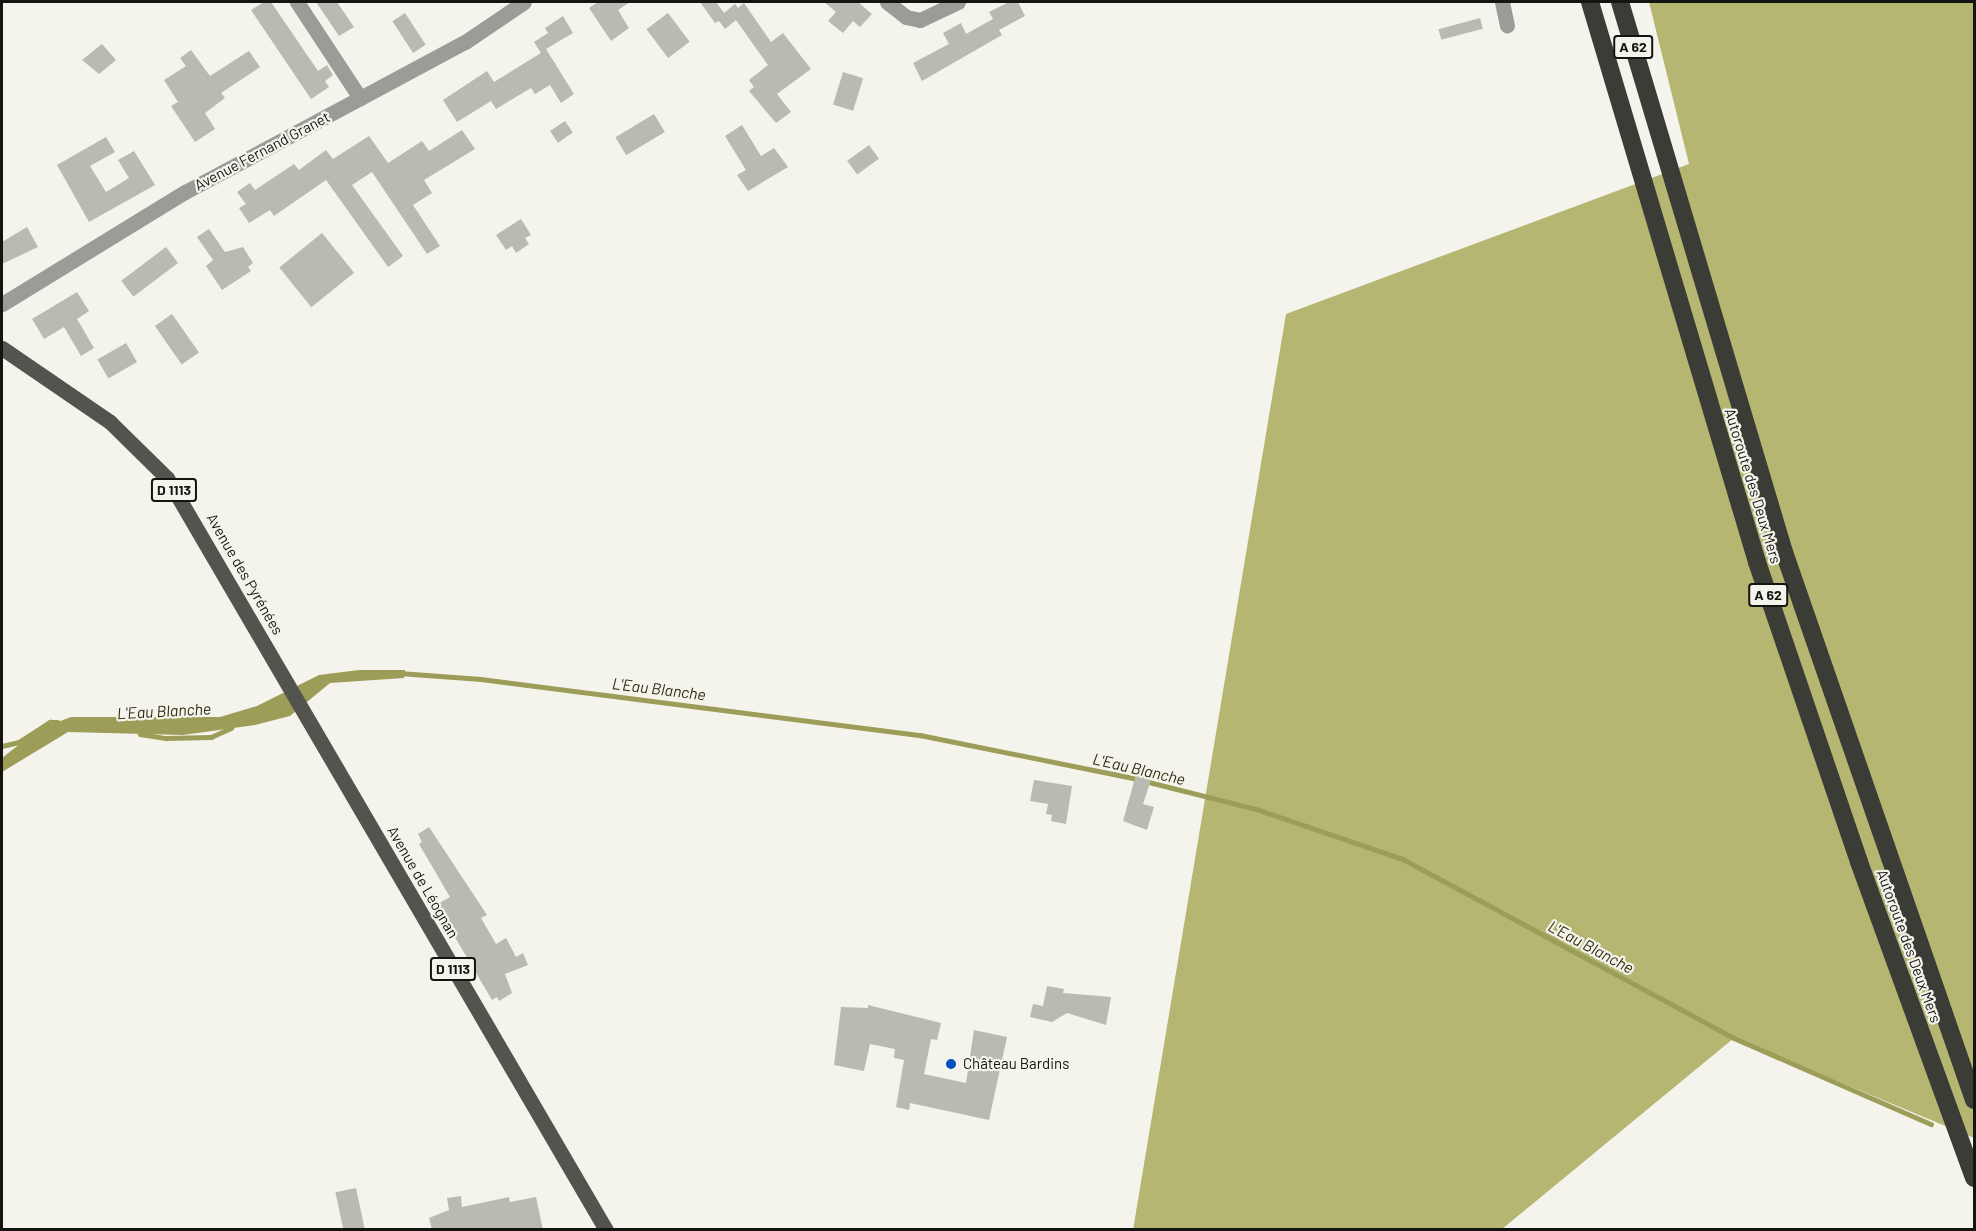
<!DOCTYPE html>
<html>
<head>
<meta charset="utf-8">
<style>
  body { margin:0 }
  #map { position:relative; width:1976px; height:1231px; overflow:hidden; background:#f4f4ec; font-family:Barlow,sans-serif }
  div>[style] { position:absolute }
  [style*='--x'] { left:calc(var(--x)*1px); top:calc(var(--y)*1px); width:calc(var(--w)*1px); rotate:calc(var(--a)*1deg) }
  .forest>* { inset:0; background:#b5b671 }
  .water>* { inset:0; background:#9c9d59 }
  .stream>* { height:4.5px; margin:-2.25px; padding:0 2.25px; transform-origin:2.25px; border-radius:2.25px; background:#9c9d59 }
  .building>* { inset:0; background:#b9bab2; transform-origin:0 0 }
  .minor>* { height:15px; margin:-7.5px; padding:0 7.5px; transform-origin:7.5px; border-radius:7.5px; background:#9b9b98 }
  .major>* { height:15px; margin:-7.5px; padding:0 7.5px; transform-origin:7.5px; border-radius:7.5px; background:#54544e }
  .highway>* { height:18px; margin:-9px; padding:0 9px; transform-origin:9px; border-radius:9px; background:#3b3c35 }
  .dots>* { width:16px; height:16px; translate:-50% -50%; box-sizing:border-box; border:3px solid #f4f4ec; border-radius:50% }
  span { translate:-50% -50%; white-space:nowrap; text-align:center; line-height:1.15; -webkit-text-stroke:4.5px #f4f4ec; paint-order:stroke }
  .shield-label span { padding:2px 4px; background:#f4f4ec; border:2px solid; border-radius:4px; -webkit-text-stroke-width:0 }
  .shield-label { font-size:14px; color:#141411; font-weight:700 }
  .street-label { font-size:15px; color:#141411 }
  .poi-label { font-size:15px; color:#141411 }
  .left { translate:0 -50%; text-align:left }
  .water-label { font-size:16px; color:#302f11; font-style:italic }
  .frame { position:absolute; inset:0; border:3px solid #141411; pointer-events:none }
</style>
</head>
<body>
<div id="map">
  <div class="forest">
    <i style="clip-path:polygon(1649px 2px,1974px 2px,1974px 1138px,1734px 1038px,1502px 1229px,1133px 1230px,1286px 314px,1689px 164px)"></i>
  </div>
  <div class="water">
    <i style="clip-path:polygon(359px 670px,405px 670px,404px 678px,330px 683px,290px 716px,255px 725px,183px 735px,68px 732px,2px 772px,2px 758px,39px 729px,71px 717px,220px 717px,257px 706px,319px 675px)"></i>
  </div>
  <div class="stream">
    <i style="--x:399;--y:673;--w:82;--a:4.2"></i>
    <i style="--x:481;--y:679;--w:443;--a:7.3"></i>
    <i style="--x:920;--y:735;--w:217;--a:11.4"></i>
    <i style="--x:1133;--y:778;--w:127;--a:14.1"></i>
    <i style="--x:1256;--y:809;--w:155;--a:18.8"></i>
    <i style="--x:1403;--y:859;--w:376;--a:28.4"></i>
    <i style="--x:1734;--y:1038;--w:215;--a:23.6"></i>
    <i style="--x:140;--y:734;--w:26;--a:9"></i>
    <i style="--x:166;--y:738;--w:45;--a:-1.3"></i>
    <i style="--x:211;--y:737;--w:22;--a:-24"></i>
    <i style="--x:2;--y:746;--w:17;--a:-13"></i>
    <i style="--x:19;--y:742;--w:37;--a:-33"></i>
    <i style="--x:50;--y:722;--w:8;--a:0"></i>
  </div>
  <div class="building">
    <i style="clip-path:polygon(264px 2px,271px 2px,318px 71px,327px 65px,333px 75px,325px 81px,329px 87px,311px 99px,251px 10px)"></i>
    <i style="clip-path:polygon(316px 2px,337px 2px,354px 27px,339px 36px)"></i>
    <i style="clip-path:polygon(598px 2px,630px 2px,618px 10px,629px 28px,611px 41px,589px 8px)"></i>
    <i style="clip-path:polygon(700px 2px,716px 2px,724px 13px,735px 4px,738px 8px,744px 3px,771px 42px,783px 33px,811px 69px,777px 94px,791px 112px,776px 123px,749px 91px,754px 87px,749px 80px,768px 65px,736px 20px,725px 29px,719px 21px,715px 23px)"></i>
    <i style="clip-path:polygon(824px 2px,858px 2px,872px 14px,860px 27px,853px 21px,843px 33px,828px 21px,836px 12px)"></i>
    <i style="clip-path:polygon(1009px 2px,1018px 2px,1025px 16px,999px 30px,1002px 35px,922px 81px,913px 63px,949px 44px,943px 33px,961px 23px,966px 34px,993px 19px,989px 12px)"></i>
    <i style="left:405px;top:13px;width:38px;height:15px;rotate:57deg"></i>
    <i style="left:668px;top:13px;width:36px;height:27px;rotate:53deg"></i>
    <i style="clip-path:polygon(563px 16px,573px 33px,546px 49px,574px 94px,561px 103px,550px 85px,535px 94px,531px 88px,496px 109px,491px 101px,457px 122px,443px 100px,487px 71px,494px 82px,541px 53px,534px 42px,548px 33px,545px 28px)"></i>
    <i style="left:1480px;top:18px;width:11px;height:43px;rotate:75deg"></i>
    <i style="clip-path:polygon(102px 44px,116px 60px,99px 74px,82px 60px)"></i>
    <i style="clip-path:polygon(191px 50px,210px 76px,249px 51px,260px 67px,221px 93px,225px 98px,205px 113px,215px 129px,195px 142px,171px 106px,178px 102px,164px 80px,186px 66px,180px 58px)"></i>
    <i style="left:843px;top:72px;width:21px;height:34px;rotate:17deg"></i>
    <i style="left:654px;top:114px;width:21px;height:45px;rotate:59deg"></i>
    <i style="left:565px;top:121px;width:14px;height:18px;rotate:56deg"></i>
    <i style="clip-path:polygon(742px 125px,761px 156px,774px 148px,788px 167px,748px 191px,737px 175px,746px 170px,725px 136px)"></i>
    <i style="clip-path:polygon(462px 130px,475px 149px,424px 180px,432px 193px,413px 205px,440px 246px,427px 254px,372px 172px,352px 185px,403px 256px,388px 267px,326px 180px,274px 216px,270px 210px,249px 223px,239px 208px,246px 204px,237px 192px,250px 183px,255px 190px,294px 164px,299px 170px,326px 150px,333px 159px,369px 136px,388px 163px,422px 141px,429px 151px)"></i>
    <i style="clip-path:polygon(106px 137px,115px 152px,90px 166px,106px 192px,129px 178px,118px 160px,134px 151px,155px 185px,89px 222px,57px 165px)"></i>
    <i style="left:869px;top:145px;width:17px;height:27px;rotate:54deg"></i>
    <i style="clip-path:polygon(521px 219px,531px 235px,525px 238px,529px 244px,516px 253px,512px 246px,506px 250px,496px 235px)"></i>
    <i style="clip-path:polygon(27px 227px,38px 247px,2px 264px,2px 242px)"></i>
    <i style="clip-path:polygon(209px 229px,225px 252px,243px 247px,253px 263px,248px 267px,251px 271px,222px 290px,206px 266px,213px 260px,197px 237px)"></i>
    <i style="left:322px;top:233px;width:51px;height:55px;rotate:51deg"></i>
    <i style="left:166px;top:247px;width:20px;height:56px;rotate:53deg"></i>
    <i style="clip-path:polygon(77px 292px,89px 311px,77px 319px,94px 348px,81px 356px,64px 327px,44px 339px,32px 319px)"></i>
    <i style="left:172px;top:314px;width:47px;height:21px;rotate:55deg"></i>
    <i style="left:126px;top:343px;width:22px;height:33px;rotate:60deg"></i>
    <i style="clip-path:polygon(1137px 771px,1152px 777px,1143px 804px,1154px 807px,1147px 830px,1123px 821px)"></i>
    <i style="clip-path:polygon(1034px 780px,1072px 786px,1066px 824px,1051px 821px,1052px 815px,1046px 814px,1048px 804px,1030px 801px)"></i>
    <i style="clip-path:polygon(429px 827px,487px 915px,481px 918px,496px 944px,506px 938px,516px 957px,523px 953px,528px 965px,505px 974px,512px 993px,499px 1001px,497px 997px,492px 1000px,436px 905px,450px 897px,419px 844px,422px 842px,418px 834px)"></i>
    <i style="clip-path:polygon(1047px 986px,1064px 989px,1063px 993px,1111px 997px,1106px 1025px,1067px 1013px,1052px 1022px,1030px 1017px,1033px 1004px,1043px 1006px)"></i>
    <i style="clip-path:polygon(868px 1005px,941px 1023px,937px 1040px,931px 1039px,924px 1074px,966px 1083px,974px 1030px,1007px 1037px,989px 1120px,910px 1103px,909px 1110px,896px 1107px,904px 1060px,894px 1058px,895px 1049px,870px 1044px,864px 1071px,834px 1065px,841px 1007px,868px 1008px)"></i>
    <i style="left:356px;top:1188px;width:43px;height:21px;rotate:78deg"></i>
    <i style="clip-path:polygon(461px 1196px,462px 1207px,509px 1197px,510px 1202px,536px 1197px,543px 1230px,432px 1230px,429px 1218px,449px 1210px,447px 1198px)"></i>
  </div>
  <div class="minor">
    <i style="--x:297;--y:2;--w:115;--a:56.7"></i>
    <i style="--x:887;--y:2;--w:24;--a:38"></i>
    <i style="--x:906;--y:17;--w:14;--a:12"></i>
    <i style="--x:920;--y:20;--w:42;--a:-25.3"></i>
    <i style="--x:1502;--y:2;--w:24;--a:78"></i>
    <i style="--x:2;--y:304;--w:215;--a:-31.5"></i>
    <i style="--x:185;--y:192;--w:318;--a:-28.2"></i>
    <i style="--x:465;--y:42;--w:71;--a:-34.1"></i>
  </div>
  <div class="major">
    <i style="--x:2;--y:348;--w:131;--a:34.4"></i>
    <i style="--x:110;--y:422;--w:80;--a:44.5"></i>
    <i style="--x:167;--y:478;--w:871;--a:59.72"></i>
  </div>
  <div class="highway">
    <i style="--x:1590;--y:2;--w:584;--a:73.39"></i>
    <i style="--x:1757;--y:562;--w:317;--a:71.2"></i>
    <i style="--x:1859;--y:862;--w:336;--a:70"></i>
    <i style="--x:1620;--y:2;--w:574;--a:73.4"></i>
    <i style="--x:1784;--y:552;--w:580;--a:70.88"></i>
  </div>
  <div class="dots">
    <i style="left:951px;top:1064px;background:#0052bc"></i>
  </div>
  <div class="shield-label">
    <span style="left:1633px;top:47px">A 62</span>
    <span style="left:174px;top:490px">D 1113</span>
    <span style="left:1768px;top:595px">A 62</span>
    <span style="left:453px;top:969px">D 1113</span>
  </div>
  <div class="street-label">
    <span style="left:262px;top:151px;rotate:-28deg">Avenue Fernand Granet</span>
    <span style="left:1753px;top:486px;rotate:73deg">Autoroute des Deux Mers</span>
    <span style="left:245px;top:574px;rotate:60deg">Avenue des Pyrénées</span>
    <span style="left:423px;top:882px;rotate:60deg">Avenue de Léognan</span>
    <span style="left:1909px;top:946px;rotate:70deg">Autoroute des Deux Mers</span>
  </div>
  <div class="poi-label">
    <span class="left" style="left:963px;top:1064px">Château Bardins</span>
  </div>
  <div class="water-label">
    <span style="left:659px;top:689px;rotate:7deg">L'Eau Blanche</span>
    <span style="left:164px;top:711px;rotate:-3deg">L'Eau Blanche</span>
    <span style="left:1139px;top:769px;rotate:13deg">L'Eau Blanche</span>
    <span style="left:1591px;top:947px;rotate:28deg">L'Eau Blanche</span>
  </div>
  <div class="frame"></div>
</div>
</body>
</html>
